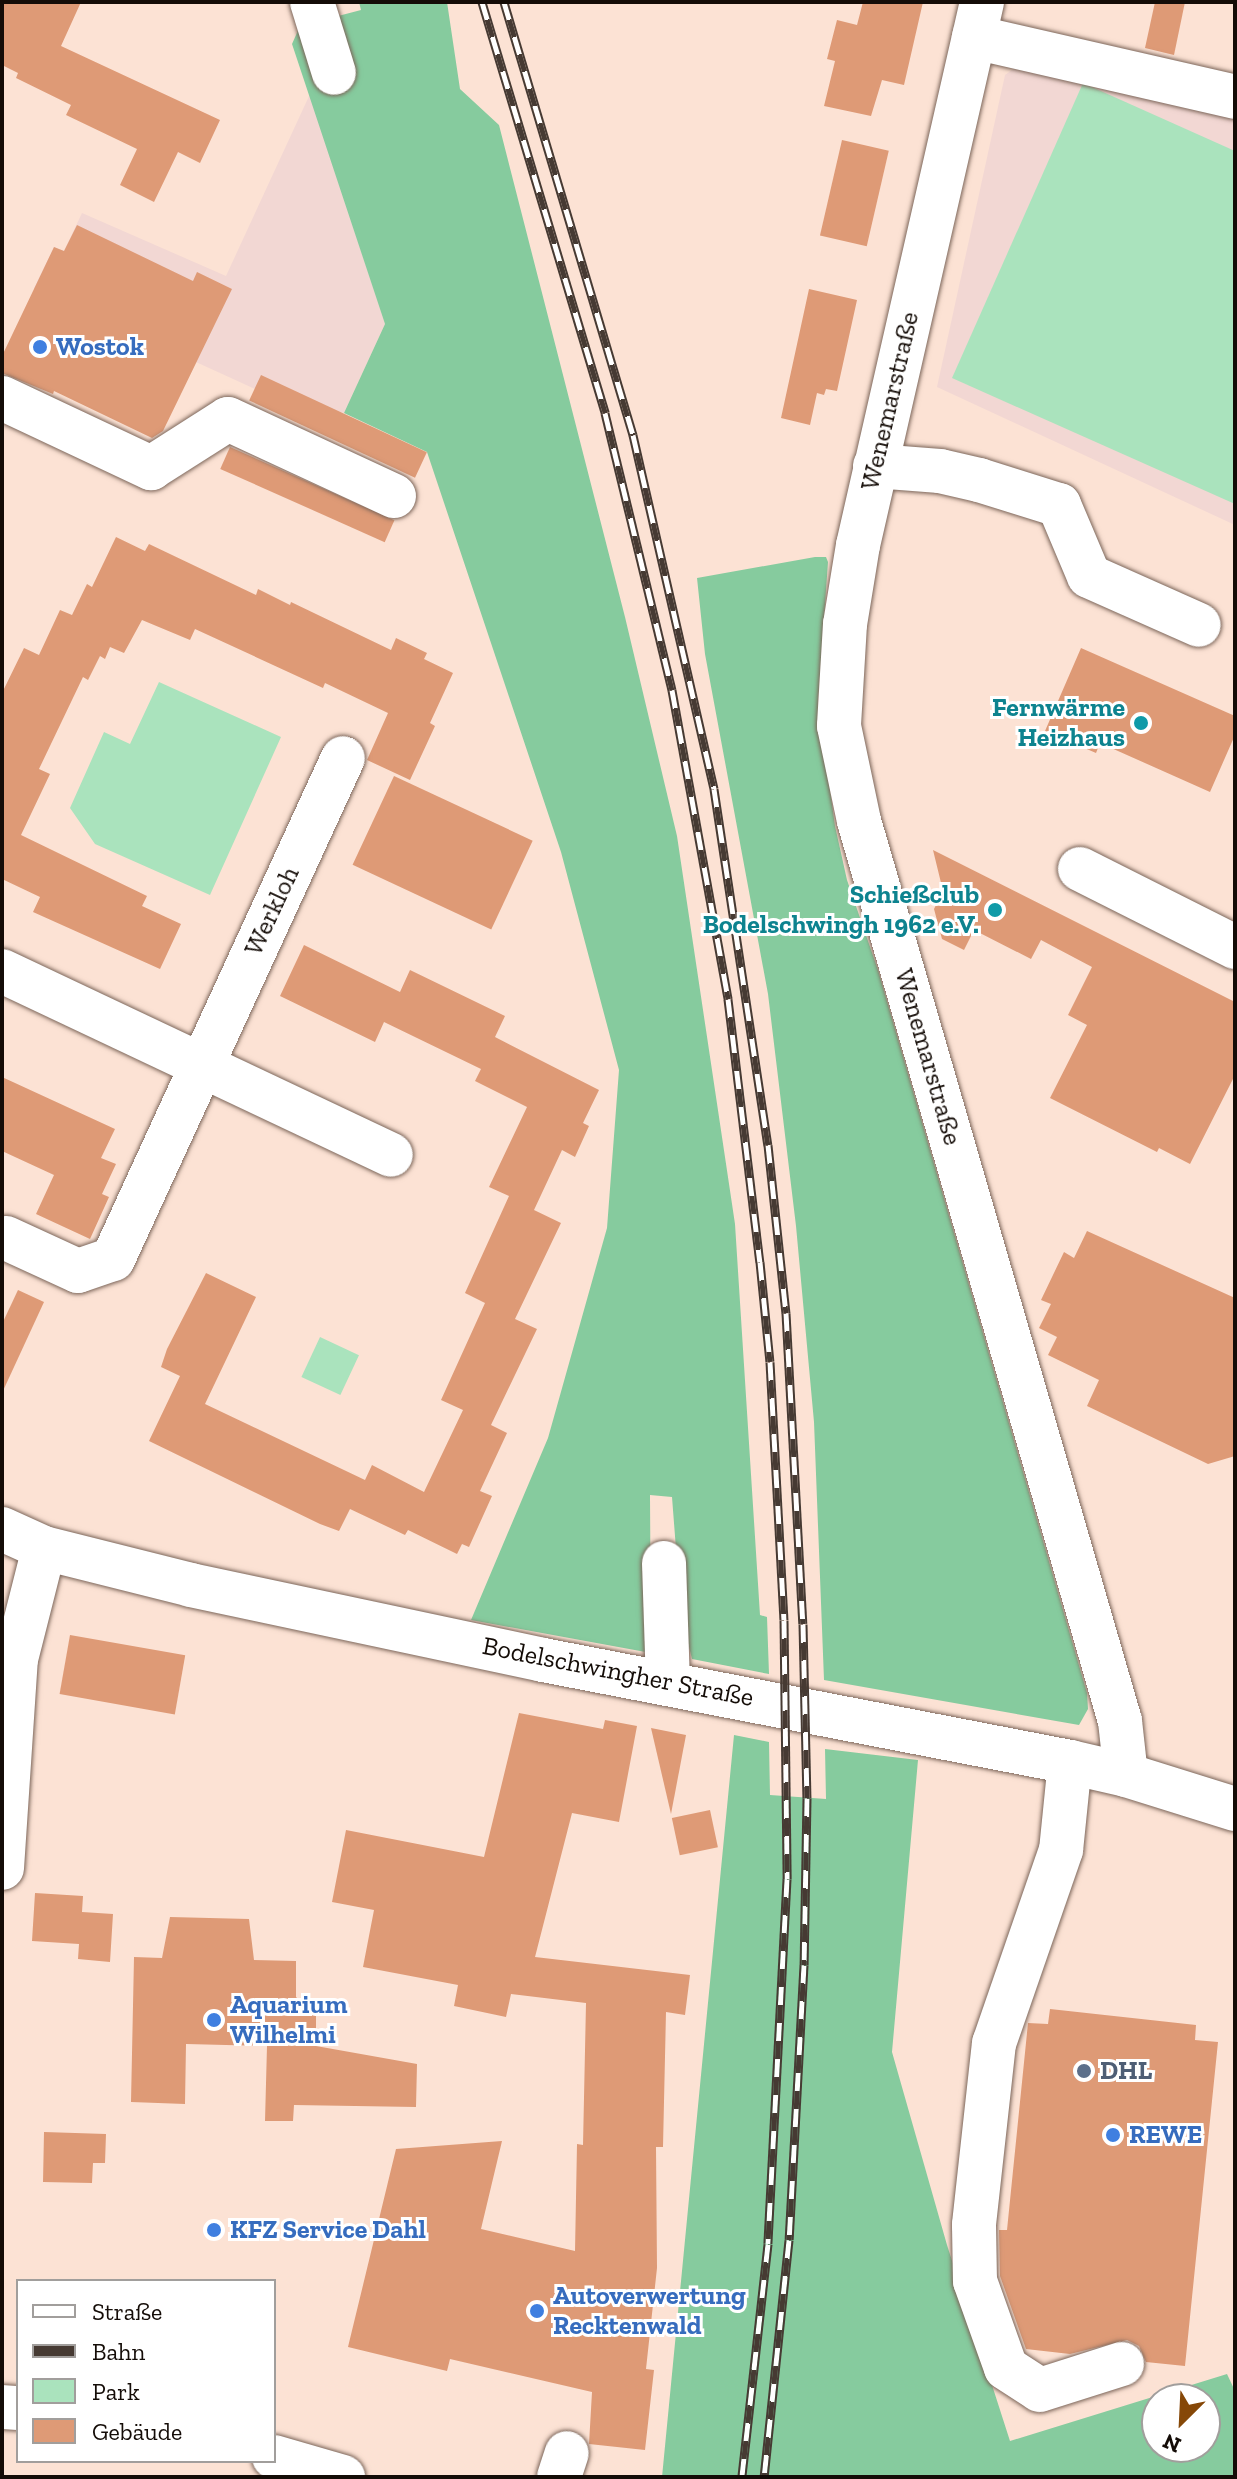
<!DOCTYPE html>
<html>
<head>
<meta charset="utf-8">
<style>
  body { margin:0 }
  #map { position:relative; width:1237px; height:2479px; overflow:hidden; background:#fce2d4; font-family:"Zilla Slab",serif }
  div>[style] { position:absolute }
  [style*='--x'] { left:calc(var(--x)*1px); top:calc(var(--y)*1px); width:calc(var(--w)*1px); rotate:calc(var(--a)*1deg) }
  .education>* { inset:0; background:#f2d7d3 }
  .green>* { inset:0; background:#aae3bd; transform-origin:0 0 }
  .forest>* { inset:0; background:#86cb9e }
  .building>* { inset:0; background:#de9a76; transform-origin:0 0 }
  .roads { filter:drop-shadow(0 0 2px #7c665a) drop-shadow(0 0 2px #7c665a) }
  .minor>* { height:44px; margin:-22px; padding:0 22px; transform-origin:22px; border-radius:22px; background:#fff }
  .rail>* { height:9px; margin-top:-4.5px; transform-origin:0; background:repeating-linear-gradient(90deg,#fff 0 18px,#463a33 0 36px); box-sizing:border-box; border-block:2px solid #463a33 }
  .dots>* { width:22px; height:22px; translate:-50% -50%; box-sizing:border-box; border:4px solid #fff; border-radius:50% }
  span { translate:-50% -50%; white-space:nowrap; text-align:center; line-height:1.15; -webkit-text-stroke:6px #fff; paint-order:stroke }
  .shop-label { font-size:26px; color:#366cbe; font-weight:700 }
  .left { translate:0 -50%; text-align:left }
  .street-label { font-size:26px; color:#140c07 }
  .culture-label { font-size:26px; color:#0d838f; font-weight:700 }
  .right { translate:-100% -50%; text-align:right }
  .service-label { font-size:26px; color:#4e5e75; font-weight:700 }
  .frame { position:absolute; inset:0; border:4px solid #140c07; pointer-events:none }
  .legend { position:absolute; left:16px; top:2279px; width:260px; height:184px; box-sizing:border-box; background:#fff; border:2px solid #a19e9c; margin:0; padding:10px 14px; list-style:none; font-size:24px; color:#140c07 }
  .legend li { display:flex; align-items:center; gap:16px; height:40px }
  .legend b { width:40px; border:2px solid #a19e9c }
  .north { position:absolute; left:1141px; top:2383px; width:80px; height:80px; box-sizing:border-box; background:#fff; border:2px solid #a19e9c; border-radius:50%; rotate:204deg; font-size:22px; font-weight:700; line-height:32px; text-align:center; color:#140c07 }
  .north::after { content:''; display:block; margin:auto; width:28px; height:36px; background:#864808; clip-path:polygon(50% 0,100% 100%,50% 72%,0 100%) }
</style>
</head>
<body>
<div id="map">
  <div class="education">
    <i style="clip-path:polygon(1016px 67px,1235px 81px,1235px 525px,937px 387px,1005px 75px)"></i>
    <i style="clip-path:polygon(310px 94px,385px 324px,344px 413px,255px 389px,34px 288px,54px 247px,64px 251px,82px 213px,226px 276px)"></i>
  </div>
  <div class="green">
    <i style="clip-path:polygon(1083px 83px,1235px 151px,1235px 504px,952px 378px)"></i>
    <i style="clip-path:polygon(159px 682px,281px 737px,210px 895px,95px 844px,70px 808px,104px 732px,130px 744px)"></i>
    <i style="left:320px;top:1337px;width:43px;height:44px;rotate:25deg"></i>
  </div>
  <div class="forest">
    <i style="clip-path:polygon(359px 2px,447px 2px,460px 89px,499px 125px,625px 617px,677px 836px,735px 1224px,760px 1615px,767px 1617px,769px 1674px,692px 1659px,681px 1614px,672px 1497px,650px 1495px,651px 1653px,471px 1620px,548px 1438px,607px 1228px,619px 1070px,561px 852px,427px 452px,344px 413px,385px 324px,292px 44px,300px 26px,361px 10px)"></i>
    <i style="clip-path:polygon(815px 557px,826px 557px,828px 562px,818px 703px,835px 826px,847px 880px,878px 970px,1087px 1693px,1088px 1709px,1079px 1725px,824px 1680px,814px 1422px,796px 1226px,768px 994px,705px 654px,697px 578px)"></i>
    <i style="clip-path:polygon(evenodd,734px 1735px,769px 1742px,770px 1795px,826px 1799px,825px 1749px,918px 1760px,892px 2052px,947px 2245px,1010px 2441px,1227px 2374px,1235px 2391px,1235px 2477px,662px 2477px,734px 1735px,1157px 2399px,1205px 2399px,1205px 2447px,1157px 2447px,1157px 2399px)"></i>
  </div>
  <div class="building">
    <i style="clip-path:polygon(2px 2px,81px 2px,61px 46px,220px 120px,200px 163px,178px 152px,154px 202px,120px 185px,137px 149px,66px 115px,71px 105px,16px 78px,18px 73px,2px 65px)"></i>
    <i style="clip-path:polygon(863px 2px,923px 2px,904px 85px,882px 80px,871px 116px,824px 106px,835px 61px,827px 59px,837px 20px,857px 25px)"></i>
    <i style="clip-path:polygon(1155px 2px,1185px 2px,1174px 55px,1145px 48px)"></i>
    <i style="left:842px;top:140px;width:48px;height:98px;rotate:13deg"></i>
    <i style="clip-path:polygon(77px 225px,193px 281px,197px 272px,232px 289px,163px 431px,152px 438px,54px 391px,53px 394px,2px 373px,2px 356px,54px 247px,64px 251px)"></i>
    <i style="clip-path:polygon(809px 289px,857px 300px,837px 391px,826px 389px,824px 395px,817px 393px,810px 425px,781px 418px)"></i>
    <i style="left:261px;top:375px;width:183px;height:28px;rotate:25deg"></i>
    <i style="left:230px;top:447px;width:180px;height:24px;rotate:24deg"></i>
    <i style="clip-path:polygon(116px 537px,145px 551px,149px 544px,256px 595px,258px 589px,290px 605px,291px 602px,391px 650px,396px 638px,427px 653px,424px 659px,453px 673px,430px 723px,435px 726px,410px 780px,367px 760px,388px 713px,325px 683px,323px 688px,195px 629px,190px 640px,142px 620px,124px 653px,110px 647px,105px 659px,100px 656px,88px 680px,83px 677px,39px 769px,50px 774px,21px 835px,147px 896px,142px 906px,181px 924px,160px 969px,33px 912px,40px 897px,2px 879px,2px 693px,24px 648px,39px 655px,60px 610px,72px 615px,87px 584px,92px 587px)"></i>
    <i style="clip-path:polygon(1081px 648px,1235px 716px,1235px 735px,1210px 792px,1100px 743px,1096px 753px,1045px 731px)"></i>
    <i style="left:394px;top:776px;width:153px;height:98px;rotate:25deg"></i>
    <i style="clip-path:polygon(933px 850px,1235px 1002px,1235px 1075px,1190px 1164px,1159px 1148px,1157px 1152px,1050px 1098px,1087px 1025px,1068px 1015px,1092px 967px,1041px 940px,1031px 959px,974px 930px,964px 950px,942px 939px,934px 909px,943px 891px)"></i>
    <i style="clip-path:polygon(304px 945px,400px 992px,410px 970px,505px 1016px,495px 1037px,599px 1090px,583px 1123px,589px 1126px,575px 1157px,562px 1150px,534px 1210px,561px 1223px,515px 1319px,537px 1329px,491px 1425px,507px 1433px,480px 1491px,492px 1496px,469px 1547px,462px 1544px,457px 1554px,408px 1530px,405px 1535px,350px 1509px,339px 1531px,320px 1524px,149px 1441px,180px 1376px,161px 1367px,167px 1349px,206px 1273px,256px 1297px,205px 1404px,365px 1480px,372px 1465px,424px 1492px,463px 1410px,441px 1400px,485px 1303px,465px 1293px,509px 1196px,489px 1187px,527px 1107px,475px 1081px,481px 1069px,384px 1022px,375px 1042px,280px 996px)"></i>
    <i style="clip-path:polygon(2px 1077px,115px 1129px,101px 1158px,116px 1164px,102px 1194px,109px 1197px,90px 1239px,36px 1214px,54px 1175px,2px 1151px)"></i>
    <i style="clip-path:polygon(1087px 1231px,1235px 1298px,1235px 1456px,1208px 1464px,1087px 1406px,1099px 1380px,1048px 1355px,1057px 1337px,1039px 1328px,1051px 1304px,1041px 1300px,1064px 1252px,1074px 1258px)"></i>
    <i style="clip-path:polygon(18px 1290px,44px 1302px,2px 1393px,2px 1324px)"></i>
    <i style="left:70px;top:1635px;width:117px;height:60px;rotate:10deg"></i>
    <i style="clip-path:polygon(519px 1713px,603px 1729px,605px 1720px,637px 1726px,619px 1822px,572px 1813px,535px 1957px,690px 1975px,685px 2015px,666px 2012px,663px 2147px,656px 2147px,657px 2268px,646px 2369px,654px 2370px,645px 2450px,589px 2444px,592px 2392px,450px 2359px,447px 2371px,348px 2347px,396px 2149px,502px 2141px,481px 2229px,575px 2251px,577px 2144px,583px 2145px,586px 2003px,511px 1994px,506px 2017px,454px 2006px,458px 1985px,363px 1967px,374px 1910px,332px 1902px,346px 1830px,484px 1857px)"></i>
    <i style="clip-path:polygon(651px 1728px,686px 1735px,671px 1814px)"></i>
    <i style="left:710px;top:1810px;width:38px;height:39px;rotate:78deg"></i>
    <i style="clip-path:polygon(35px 1893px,83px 1896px,82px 1912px,113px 1914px,110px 1962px,78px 1959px,79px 1944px,32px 1941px)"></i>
    <i style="clip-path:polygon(170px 1917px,249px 1919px,254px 1960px,296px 1961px,296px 1997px,316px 2016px,316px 2046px,417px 2064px,416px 2107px,294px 2105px,293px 2121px,265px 2121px,267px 2046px,186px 2044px,185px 2104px,131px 2102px,134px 1957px,162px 1958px)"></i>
    <i style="clip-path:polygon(1050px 2009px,1196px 2025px,1195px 2040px,1218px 2042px,1185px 2366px,1146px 2362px,1139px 2346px,1127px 2340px,1070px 2354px,1026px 2349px,1000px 2276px,999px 2230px,1007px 2230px,1028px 2023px,1048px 2024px)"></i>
    <i style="clip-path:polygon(44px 2132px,106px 2134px,105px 2163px,93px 2163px,92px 2183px,43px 2182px)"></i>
  </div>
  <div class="roads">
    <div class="minor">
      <i style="--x:312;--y:2;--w:74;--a:72.8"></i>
      <i style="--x:982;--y:2;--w:557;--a:102.86"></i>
      <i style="--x:858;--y:545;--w:80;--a:99.3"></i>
      <i style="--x:845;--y:624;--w:102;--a:93.4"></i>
      <i style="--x:839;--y:726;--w:97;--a:78.1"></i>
      <i style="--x:859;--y:821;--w:937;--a:73.83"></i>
      <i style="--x:1120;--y:1721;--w:54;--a:83.7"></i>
      <i style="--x:974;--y:37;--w:268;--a:12.9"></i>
      <i style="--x:2;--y:398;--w:165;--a:25.2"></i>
      <i style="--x:151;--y:468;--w:91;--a:-32.5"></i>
      <i style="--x:228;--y:419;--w:183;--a:24.9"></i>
      <i style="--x:875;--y:466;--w:65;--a:4.4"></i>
      <i style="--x:940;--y:471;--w:40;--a:13"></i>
      <i style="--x:979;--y:480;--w:84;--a:17.4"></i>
      <i style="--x:1059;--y:505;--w:77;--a:67.1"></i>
      <i style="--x:1089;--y:576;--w:120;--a:24"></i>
      <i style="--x:1080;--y:869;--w:174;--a:26.7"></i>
      <i style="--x:2;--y:971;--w:430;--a:25.3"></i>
      <i style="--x:6;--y:1238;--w:79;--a:24.6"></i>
      <i style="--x:78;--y:1271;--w:37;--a:-19"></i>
      <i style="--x:113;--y:1259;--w:551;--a:-65.34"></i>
      <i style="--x:2;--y:1529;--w:46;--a:24.3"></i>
      <i style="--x:44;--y:1548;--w:152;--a:14.1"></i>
      <i style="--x:191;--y:1585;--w:360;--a:12"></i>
      <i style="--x:543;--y:1660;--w:537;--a:10.95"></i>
      <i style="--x:1070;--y:1762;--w:57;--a:13.1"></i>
      <i style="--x:1126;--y:1775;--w:114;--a:17.3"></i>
      <i style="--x:664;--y:1563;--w:119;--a:88.1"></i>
      <i style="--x:1070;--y:1762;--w:88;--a:95.8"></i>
      <i style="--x:1061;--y:1850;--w:204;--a:109.1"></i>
      <i style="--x:994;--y:2043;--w:183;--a:96.3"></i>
      <i style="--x:974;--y:2225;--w:56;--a:89"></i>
      <i style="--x:975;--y:2281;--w:92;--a:70.4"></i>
      <i style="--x:1006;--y:2368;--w:40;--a:32.9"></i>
      <i style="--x:1040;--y:2390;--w:86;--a:-17.6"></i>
      <i style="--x:2;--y:1868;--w:209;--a:-86.2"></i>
      <i style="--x:16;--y:1659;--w:114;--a:-75.8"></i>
      <i style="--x:2;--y:2407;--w:16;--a:4"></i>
      <i style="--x:274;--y:2457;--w:72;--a:16.2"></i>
      <i style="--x:559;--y:2477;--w:25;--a:-72"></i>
    </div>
  </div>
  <div class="rail">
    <i style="--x:482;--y:2;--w:429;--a:73.3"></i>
    <i style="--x:605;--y:413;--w:285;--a:76.4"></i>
    <i style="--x:672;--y:690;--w:314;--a:79.7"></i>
    <i style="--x:728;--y:999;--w:265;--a:83.1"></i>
    <i style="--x:760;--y:1262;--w:100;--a:84.3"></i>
    <i style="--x:770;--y:1362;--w:258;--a:86.9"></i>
    <i style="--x:784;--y:1620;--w:259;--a:89.3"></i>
    <i style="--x:787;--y:1879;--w:365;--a:93"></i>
    <i style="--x:768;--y:2244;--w:234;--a:96.4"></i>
    <i style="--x:504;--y:2;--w:452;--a:73.4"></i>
    <i style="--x:633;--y:435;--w:363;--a:77.1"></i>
    <i style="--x:714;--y:789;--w:360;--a:81.4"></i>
    <i style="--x:768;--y:1145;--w:169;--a:83.9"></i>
    <i style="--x:786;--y:1313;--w:311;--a:86.9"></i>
    <i style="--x:803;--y:1624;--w:174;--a:88.7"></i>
    <i style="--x:807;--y:1798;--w:167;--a:91"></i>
    <i style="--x:804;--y:1965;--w:275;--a:93.1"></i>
    <i style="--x:789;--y:2240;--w:238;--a:96"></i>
  </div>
  <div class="dots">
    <i style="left:40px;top:347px;background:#3f7fe0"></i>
    <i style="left:1141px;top:723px;background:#0f9aa8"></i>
    <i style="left:995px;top:910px;background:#0f9aa8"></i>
    <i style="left:214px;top:2020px;background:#3f7fe0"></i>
    <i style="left:1084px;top:2071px;background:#5c6f8a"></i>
    <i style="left:1113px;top:2135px;background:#3f7fe0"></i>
    <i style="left:214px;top:2230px;background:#3f7fe0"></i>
    <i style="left:537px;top:2311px;background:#3f7fe0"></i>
  </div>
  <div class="shop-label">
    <span class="left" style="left:56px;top:347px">Wostok</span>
    <span class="left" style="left:230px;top:2020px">Aquarium<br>Wilhelmi</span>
    <span class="left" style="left:1129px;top:2135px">REWE</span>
    <span class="left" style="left:230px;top:2230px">KFZ Service Dahl</span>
    <span class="left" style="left:553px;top:2311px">Autoverwertung<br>Recktenwald</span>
  </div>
  <div class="street-label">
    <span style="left:890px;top:401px;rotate:-77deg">Wenemarstraße</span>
    <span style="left:272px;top:911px;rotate:-65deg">Werkloh</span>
    <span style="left:928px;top:1057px;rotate:74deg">Wenemarstraße</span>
    <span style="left:618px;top:1672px;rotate:11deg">Bodelschwingher Straße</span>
  </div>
  <div class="culture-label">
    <span class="right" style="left:1125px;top:723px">Fernwärme<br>Heizhaus</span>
    <span class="right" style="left:979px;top:910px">Schießclub<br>Bodelschwingh 1962 e.V.</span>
  </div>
  <div class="service-label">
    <span class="left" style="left:1100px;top:2071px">DHL</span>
  </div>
  <div class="frame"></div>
  <ul class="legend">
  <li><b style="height:10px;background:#fff"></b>Straße</li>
  <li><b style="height:10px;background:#463a33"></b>Bahn</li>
  <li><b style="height:22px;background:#aae3bd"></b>Park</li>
  <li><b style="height:22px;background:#de9a76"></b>Gebäude</li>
  </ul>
  <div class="north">N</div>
</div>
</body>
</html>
